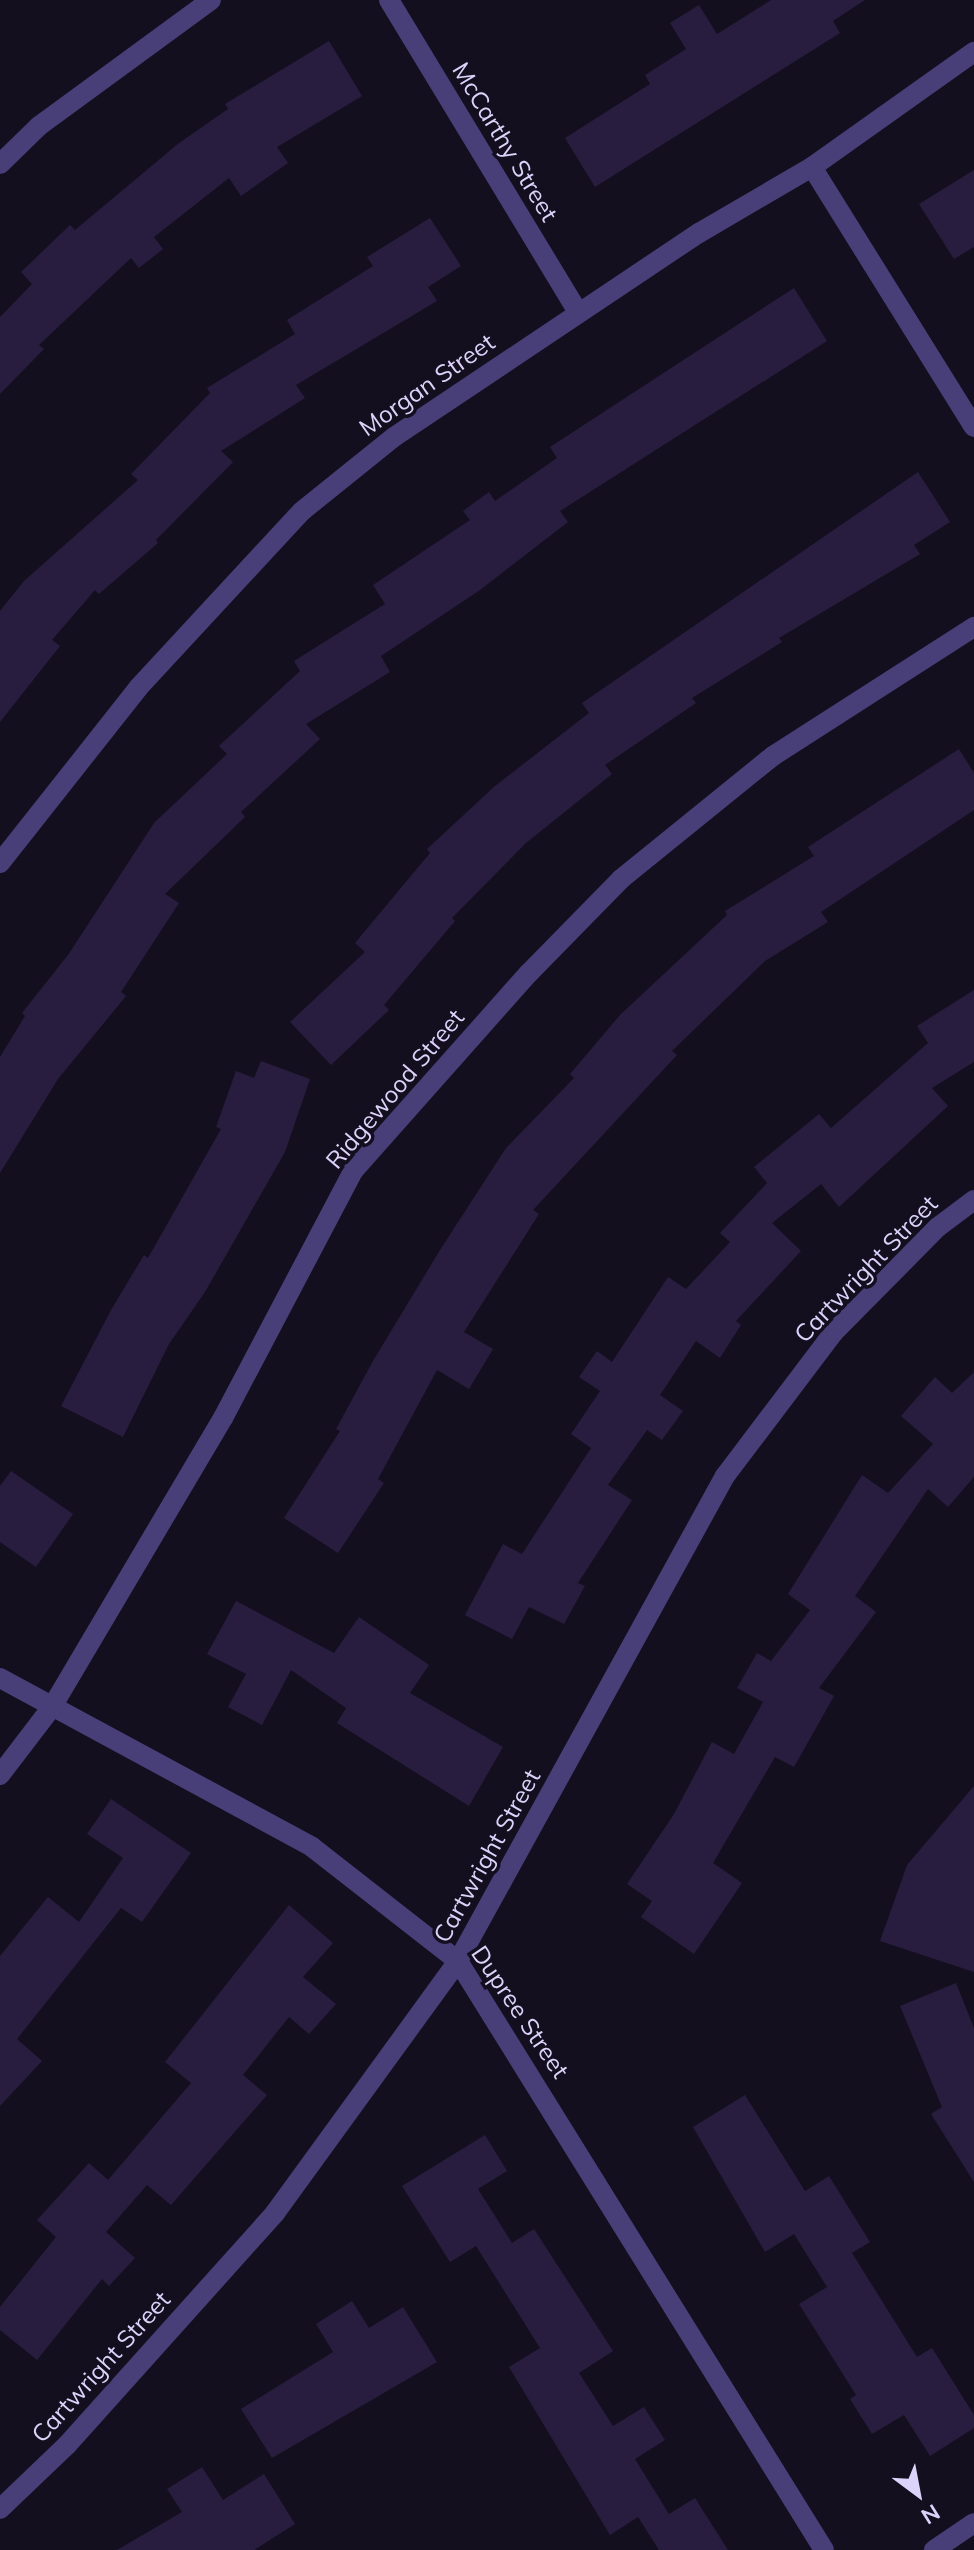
<!DOCTYPE html>
<html>
<head>
<meta charset="utf-8">
<style>
  body { margin:0 }
  #map { position:relative; width:974px; height:2550px; overflow:hidden; background:#140f1f; font-family:Mulish,sans-serif }
  div>[style] { position:absolute }
  [style*='--x'] { left:calc(var(--x)*1px); top:calc(var(--y)*1px); width:calc(var(--w)*1px); rotate:calc(var(--a)*1deg) }
  .building>* { inset:0; background:#281d3e }
  .street>* { height:20px; margin:-10px; padding:0 10px; transform-origin:10px; border-radius:10px; background:#483f79 }
  span { translate:-50% -50%; white-space:nowrap; text-align:center; line-height:1.15; -webkit-text-stroke:7px #140f1f; paint-order:stroke }
  .street-label { font-size:24px; color:#dcd3fa }
  .north { position:absolute; left:878px; top:2454px; width:80px; height:80px; -webkit-text-stroke:6px #140f1f; paint-order:stroke; rotate:148deg; font-size:22px; font-weight:700; line-height:32px; text-align:center; color:#dcd3fa }
  .north::after { content:''; display:block; margin:auto; width:28px; height:36px; background:#dcd3fa; clip-path:polygon(50% 0,100% 100%,50% 72%,0 100%) }
</style>
</head>
<body>
<div id="map">
  <div class="building">
    <i style="clip-path:polygon(771px 0,865px 0,833px 21px,840px 33px,595px 187px,565px 138px,650px 84px,645px 75px,686px 49px,670px 23px,699px 5px,717px 34px)"></i>
    <i style="clip-path:polygon(329px 41px,362px 96px,277px 147px,288px 163px,241px 196px,229px 178px,154px 237px,163px 249px,139px 268px,131px 258px,39px 345px,44px 349px,0 394px,0 317px,32px 284px,21px 272px,70px 225px,75px 230px,179px 143px,228px 109px,225px 104px)"></i>
    <i style="clip-path:polygon(974px 170px,974px 247px,954px 259px,919px 204px)"></i>
    <i style="clip-path:polygon(430px 218px,461px 266px,428px 287px,437px 301px,296px 385px,305px 398px,221px 451px,233px 462px,156px 540px,158px 543px,99px 594px,95px 590px,52px 640px,60px 646px,0 722px,0 611px,24px 581px,138px 480px,131px 474px,210px 393px,207px 388px,295px 334px,287px 320px,373px 266px,367px 257px)"></i>
    <i style="clip-path:polygon(794px 288px,827px 341px,560px 511px,568px 522px,480px 590px,381px 656px,390px 672px,306px 724px,320px 739px,241px 812px,245px 817px,165px 894px,179px 903px,121px 992px,126px 996px,58px 1079px,0 1173px,0 1057px,25px 1016px,22px 1013px,68px 955px,154px 823px,227px 754px,219px 746px,300px 671px,294px 661px,385px 604px,373px 585px,470px 520px,463px 511px,489px 492px,495px 501px,557px 458px,550px 447px)"></i>
    <i style="clip-path:polygon(918px 472px,950px 522px,914px 545px,920px 554px,779px 638px,782px 642px,692px 698px,696px 703px,605px 765px,612px 774px,526px 843px,452px 918px,455px 921px,384px 1005px,389px 1010px,331px 1065px,290px 1022px,365px 952px,355px 943px,430px 853px,427px 849px,495px 786px,589px 713px,582px 703px)"></i>
    <i style="clip-path:polygon(959px 749px,974px 773px,974px 810px,821px 912px,828px 922px,765px 961px,672px 1051px,677px 1055px,533px 1210px,539px 1214px,464px 1332px,493px 1349px,469px 1389px,437px 1370px,378px 1479px,384px 1483px,338px 1553px,284px 1518px,340px 1431px,336px 1429px,373px 1361px,440px 1250px,506px 1148px,574px 1078px,570px 1074px,620px 1015px,727px 915px,725px 911px,814px 856px,808px 847px)"></i>
    <i style="clip-path:polygon(974px 990px,974px 1062px,932px 1088px,948px 1106px,839px 1207px,821px 1184px,772px 1223px,801px 1251px,736px 1321px,741px 1325px,720px 1358px,696px 1341px,660px 1395px,683px 1411px,662px 1440px,647px 1430px,608px 1485px,632px 1500px,578px 1583px,585px 1586px,564px 1624px,529px 1607px,512px 1639px,465px 1615px,503px 1544px,522px 1554px,591px 1448px,571px 1434px,600px 1391px,579px 1377px,597px 1351px,612px 1362px,668px 1277px,686px 1289px,730px 1242px,720px 1233px,767px 1183px,754px 1167px,819px 1114px,831px 1128px,928px 1043px,917px 1026px)"></i>
    <i style="clip-path:polygon(261px 1061px,310px 1079px,285px 1152px,205px 1292px,169px 1344px,123px 1437px,61px 1406px,111px 1310px,144px 1255px,148px 1258px,221px 1129px,216px 1127px,236px 1071px,254px 1078px)"></i>
    <i style="clip-path:polygon(974px 1372px,974px 1477px,948px 1507px,928px 1489px,855px 1596px,876px 1612px,819px 1688px,834px 1696px,794px 1767px,775px 1757px,713px 1863px,742px 1883px,694px 1954px,641px 1917px,652px 1901px,627px 1884px,674px 1814px,712px 1742px,734px 1754px,763px 1702px,737px 1688px,757px 1653px,771px 1661px,810px 1610px,788px 1594px,862px 1475px,888px 1493px,933px 1444px,901px 1416px,935px 1377px,952px 1393px)"></i>
    <i style="clip-path:polygon(11px 1471px,73px 1514px,36px 1567px,0 1542px,0 1486px)"></i>
    <i style="clip-path:polygon(236px 1601px,334px 1653px,359px 1617px,429px 1665px,410px 1693px,503px 1747px,469px 1806px,337px 1723px,346px 1708px,291px 1670px,262px 1725px,228px 1707px,246px 1674px,207px 1654px)"></i>
    <i style="clip-path:polygon(974px 1786px,974px 1972px,880px 1941px,907px 1865px)"></i>
    <i style="clip-path:polygon(111px 1799px,191px 1853px,142px 1922px,121px 1908px,17px 2039px,42px 2061px,0 2106px,0 1956px,48px 1897px,79px 1922px,123px 1858px,87px 1834px)"></i>
    <i style="clip-path:polygon(289px 1905px,333px 1943px,303px 1977px,336px 2004px,309px 2034px,289px 2017px,243px 2075px,267px 2095px,171px 2205px,147px 2185px,106px 2232px,135px 2258px,109px 2286px,102px 2279px,37px 2360px,0 2330px,0 2307px,56px 2237px,37px 2220px,89px 2163px,108px 2180px,191px 2083px,165px 2062px)"></i>
    <i style="clip-path:polygon(956px 1983px,974px 2028px,974px 2182px,931px 2114px,942px 2107px,900px 2006px)"></i>
    <i style="clip-path:polygon(745px 2095px,805px 2191px,829px 2176px,870px 2242px,852px 2253px,917px 2357px,932px 2348px,974px 2415px,974px 2428px,930px 2456px,904px 2415px,872px 2434px,850px 2399px,856px 2395px,799px 2304px,827px 2287px,794px 2234px,765px 2252px,693px 2127px)"></i>
    <i style="clip-path:polygon(485px 2135px,507px 2171px,478px 2189px,512px 2243px,534px 2229px,613px 2351px,579px 2373px,613px 2426px,644px 2407px,665px 2440px,635px 2459px,669px 2514px,695px 2498px,728px 2550px,659px 2550px,638px 2517px,610px 2535px,509px 2367px,540px 2348px,476px 2246px,450px 2262px,402px 2186px)"></i>
    <i style="clip-path:polygon(352px 2301px,369px 2328px,403px 2307px,437px 2362px,272px 2458px,241px 2409px,333px 2352px,316px 2324px)"></i>
    <i style="clip-path:polygon(202px 2467px,223px 2500px,264px 2474px,295px 2524px,254px 2550px,117px 2550px,182px 2512px,167px 2489px)"></i>
  </div>
  <div class="street">
    <i style="--x:389;--y:0;--w:365;--a:58.8"></i>
    <i style="--x:0;--y:164;--w:54;--a:-44.3"></i>
    <i style="--x:39;--y:126;--w:213;--a:-36.2"></i>
    <i style="--x:812;--y:167;--w:306;--a:58.1"></i>
    <i style="--x:0;--y:863;--w:223;--a:-51.7"></i>
    <i style="--x:138;--y:688;--w:241;--a:-47.2"></i>
    <i style="--x:302;--y:511;--w:118;--a:-38.8"></i>
    <i style="--x:394;--y:437;--w:367;--a:-33.8"></i>
    <i style="--x:699;--y:233;--w:131;--a:-30.3"></i>
    <i style="--x:812;--y:167;--w:199;--a:-35.4"></i>
    <i style="--x:0;--y:1678;--w:355;--a:28.4"></i>
    <i style="--x:312;--y:1847;--w:185;--a:38"></i>
    <i style="--x:458;--y:1961;--w:693;--a:58.14"></i>
    <i style="--x:0;--y:1775;--w:86;--a:-52.6"></i>
    <i style="--x:52;--y:1707;--w:336;--a:-59.4"></i>
    <i style="--x:223;--y:1418;--w:279;--a:-62.2"></i>
    <i style="--x:353;--y:1171;--w:265;--a:-48.4"></i>
    <i style="--x:529;--y:973;--w:132;--a:-45.6"></i>
    <i style="--x:621;--y:879;--w:196;--a:-39"></i>
    <i style="--x:773;--y:756;--w:239;--a:-32.7"></i>
    <i style="--x:0;--y:2509;--w:93;--a:-43.7"></i>
    <i style="--x:67;--y:2445;--w:312;--a:-48.1"></i>
    <i style="--x:275;--y:2213;--w:311;--a:-54"></i>
    <i style="--x:458;--y:1961;--w:554;--a:-61.17"></i>
    <i style="--x:725;--y:1476;--w:179;--a:-52.9"></i>
    <i style="--x:833;--y:1333;--w:149;--a:-45.3"></i>
    <i style="--x:938;--y:1227;--w:45;--a:-36.9"></i>
    <i style="--x:934;--y:2550;--w:48;--a:-34"></i>
  </div>
  <div class="street-label">
    <span style="left:505px;top:142px;rotate:59deg">McCarthy Street</span>
    <span style="left:427px;top:385px;rotate:-35deg">Morgan Street</span>
    <span style="left:395px;top:1089px;rotate:-50deg">Ridgewood Street</span>
    <span style="left:866px;top:1269px;rotate:-46deg">Cartwright Street</span>
    <span style="left:487px;top:1856px;rotate:-61deg">Cartwright Street</span>
    <span style="left:520px;top:2012px;rotate:56deg">Dupree Street</span>
    <span style="left:101px;top:2367px;rotate:-48deg">Cartwright Street</span>
  </div>
  <div class="north">N</div>
</div>
</body>
</html>
